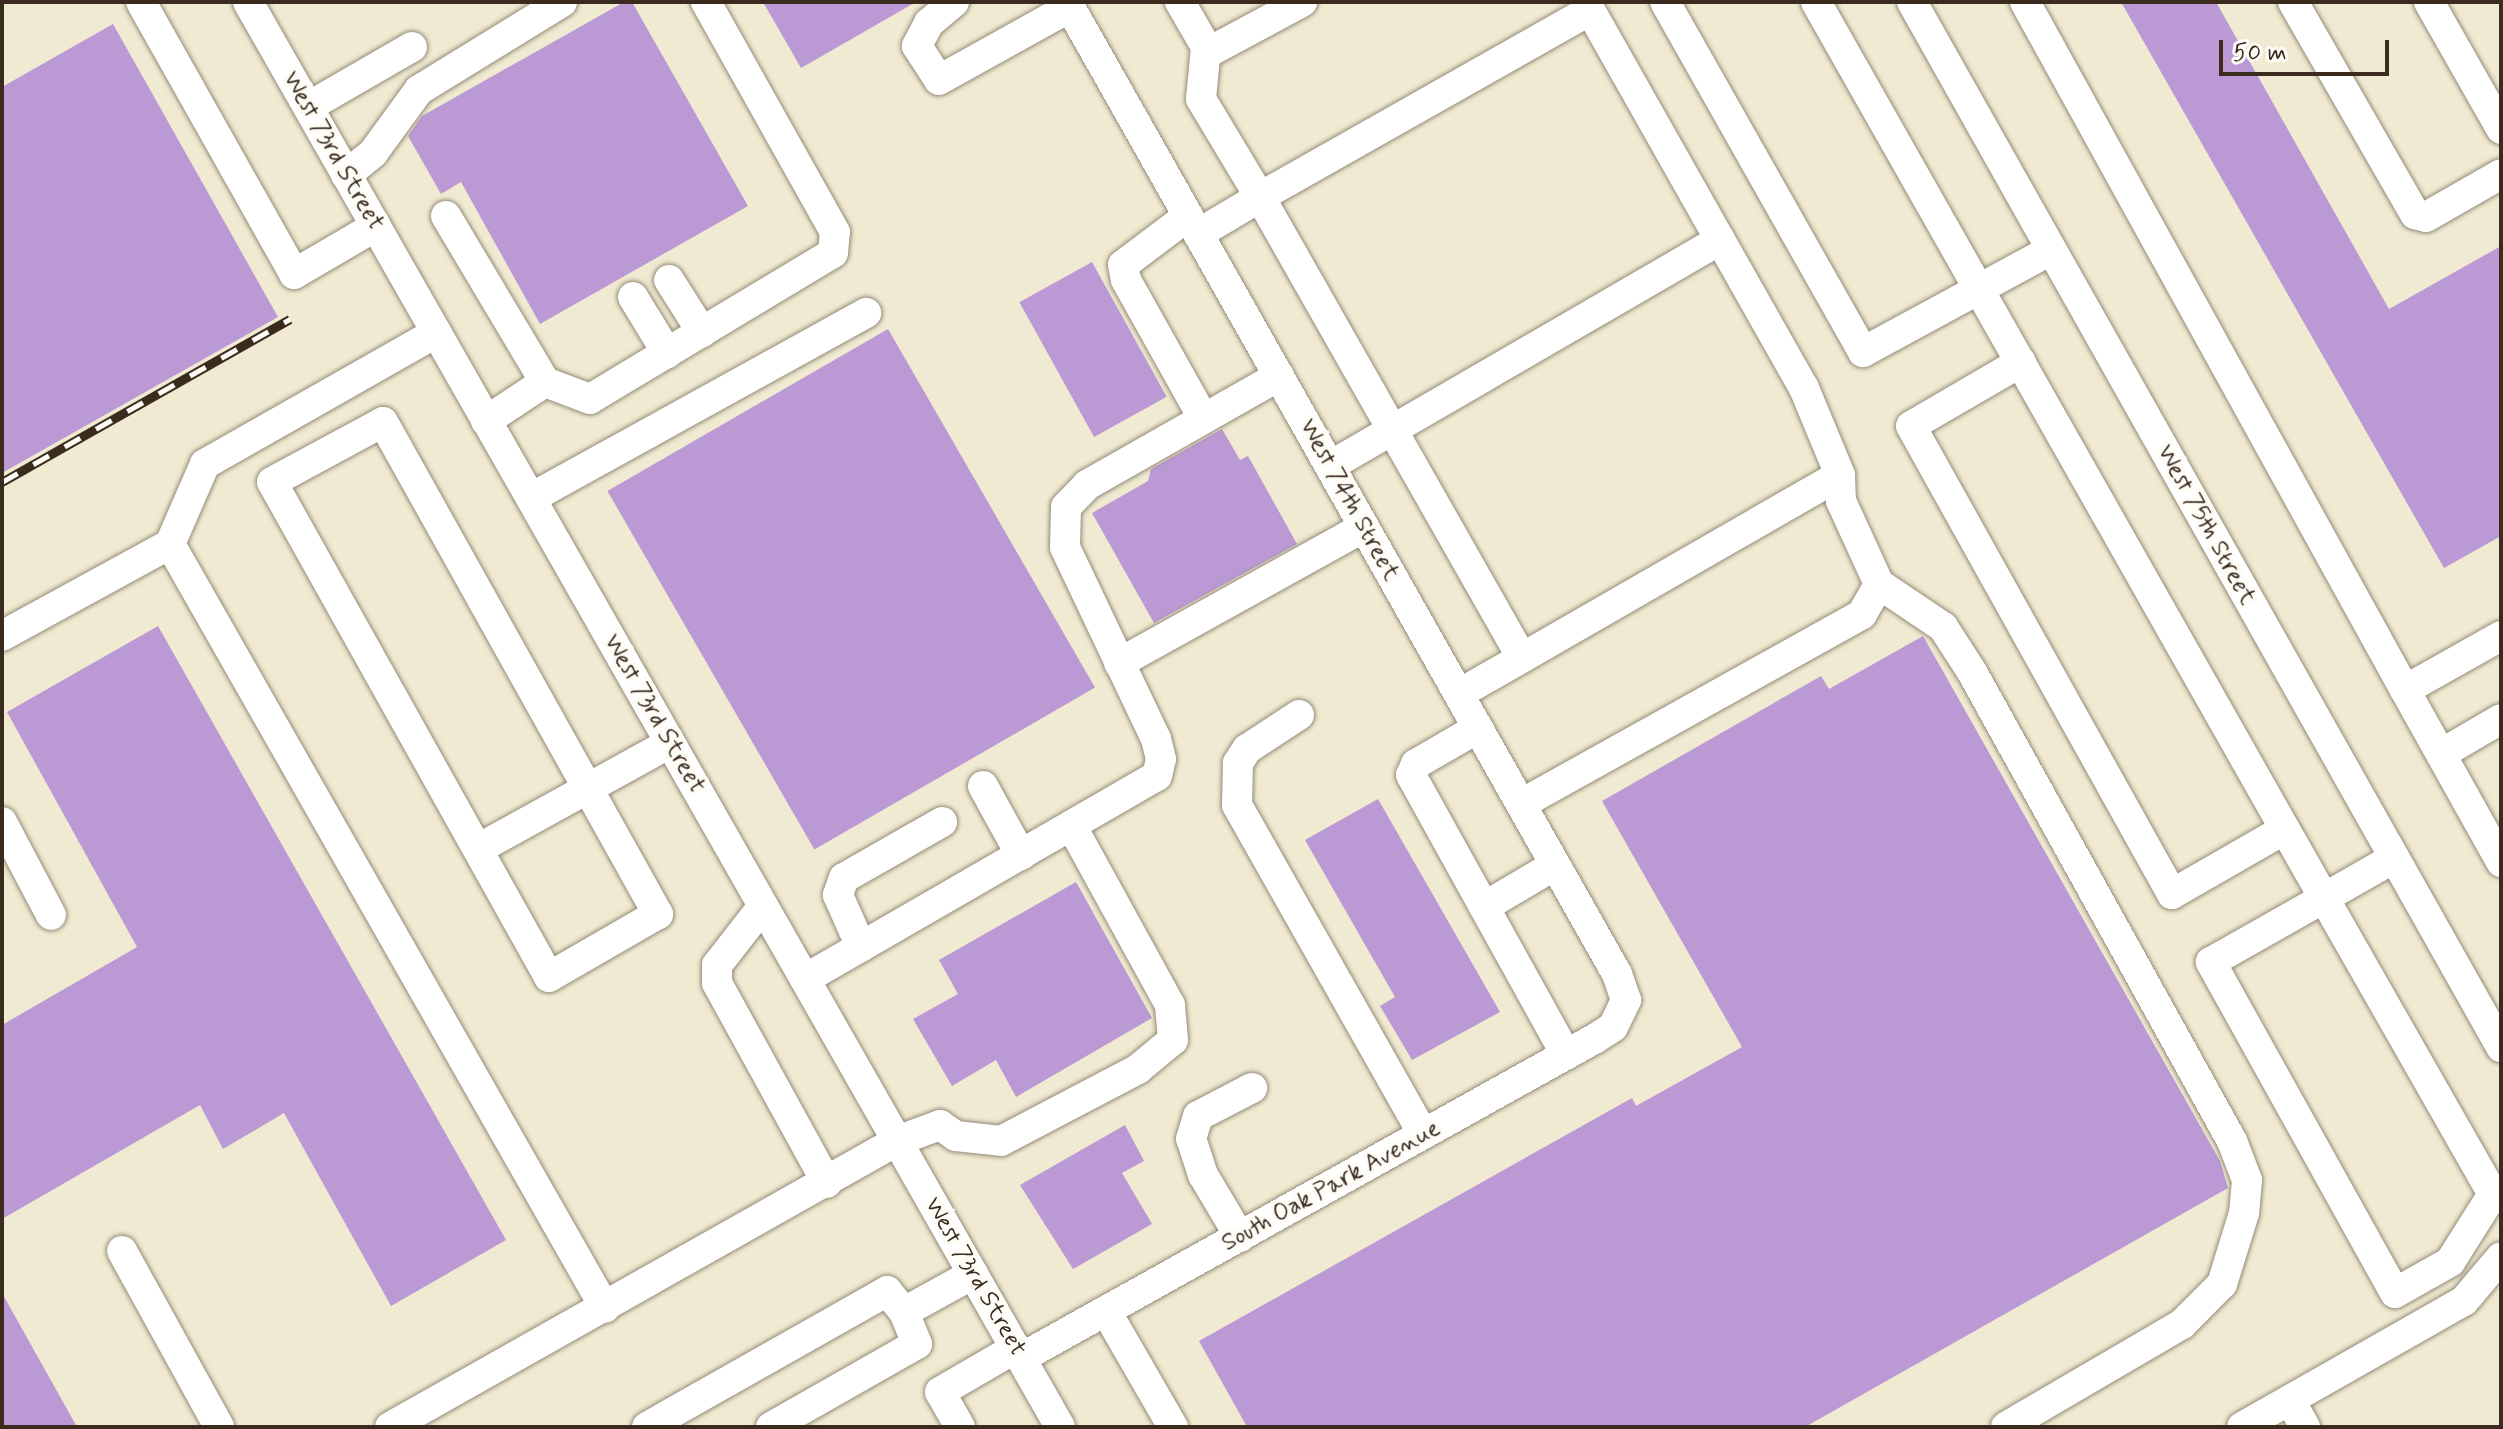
<!DOCTYPE html>
<html>
<head>
<meta charset="utf-8">
<style>
  body { margin:0 }
  #map { position:relative; width:2503px; height:1429px; overflow:hidden; background:#efead1; font-family:Mynerve,sans-serif }
  div>[style] { position:absolute }
  [style*='--x'] { left:calc(var(--x)*1px); top:calc(var(--y)*1px); width:calc(var(--w)*1px); rotate:calc(var(--a)*1deg) }
  .building>* { inset:0; background:#bb99d4; transform-origin:0 0 }
  .roads { filter:drop-shadow(0 0 2px #958a78) drop-shadow(0 0 2px #958a78) }
  .minor>* { height:30px; margin:-15px; padding:0 15px; transform-origin:15px; border-radius:15px; background:#fff }
  .rail>* { height:9px; margin-top:-4.5px; transform-origin:0; background:repeating-linear-gradient(90deg,#fdfcf7 0 18px,#3b2a1e 0 36px); box-sizing:border-box; border-block:2px solid #3b2a1e }
  span { translate:-50% -50%; white-space:nowrap; text-align:center; line-height:1.15; -webkit-text-stroke:8px #fdfcf7; paint-order:stroke }
  .street-label { font-size:24px; color:#3b2a1e }
  .frame { position:absolute; inset:0; border:4px solid #3b2a1e; pointer-events:none }
  .scale { position:absolute; left:2219px; top:40px; width:170px; height:36px; box-sizing:border-box; border:4px solid #3b2a1e; border-top:0; padding-left:10px; font-size:24px; line-height:28px; white-space:nowrap; color:#3b2a1e; -webkit-text-stroke:6px #fdfcf7; paint-order:stroke }
</style>
</head>
<body>
<div id="map">
  <div class="building">
    <i style="clip-path:polygon(624px 2px,632px 2px,748px 206px,540px 324px,461px 182px,441px 194px,408px 136px,422px 116px)"></i>
    <i style="clip-path:polygon(763px 2px,916px 2px,801px 68px)"></i>
    <i style="clip-path:polygon(2121px 2px,2216px 2px,2389px 309px,2501px 246px,2501px 536px,2444px 568px)"></i>
    <i style="clip-path:polygon(113px 24px,278px 317px,2px 473px,2px 87px)"></i>
    <i style="left:1092px;top:262px;width:154px;height:83px;rotate:61deg"></i>
    <i style="left:888px;top:329px;width:414px;height:324px;rotate:60deg"></i>
    <i style="clip-path:polygon(1222px 429px,1240px 460px,1248px 456px,1297px 544px,1154px 623px,1092px 513px,1148px 481px,1151px 469px)"></i>
    <i style="clip-path:polygon(158px 626px,506px 1240px,391px 1306px,284px 1113px,223px 1149px,200px 1105px,2px 1219px,2px 1025px,137px 947px,7px 712px)"></i>
    <i style="clip-path:polygon(1923px 636px,2220px 1161px,2228px 1188px,1805px 1427px,1247px 1427px,1199px 1341px,1632px 1098px,1636px 1106px,1742px 1047px,1602px 801px,1821px 676px,1829px 689px)"></i>
    <i style="clip-path:polygon(1378px 799px,1500px 1012px,1412px 1060px,1380px 1006px,1395px 997px,1305px 840px)"></i>
    <i style="clip-path:polygon(1076px 882px,1152px 1018px,1016px 1097px,996px 1060px,952px 1086px,913px 1019px,958px 994px,939px 960px)"></i>
    <i style="clip-path:polygon(1125px 1125px,1144px 1161px,1122px 1173px,1152px 1224px,1073px 1269px,1020px 1185px)"></i>
    <i style="clip-path:polygon(2px 1293px,77px 1427px,2px 1427px)"></i>
  </div>
  <div class="roads">
    <div class="minor">
      <i style="--x:141;--y:2;--w:312;--a:60.6"></i>
      <i style="--x:294;--y:274;--w:95;--a:-30.3"></i>
      <i style="--x:248;--y:2;--w:1640;--a:60.32"></i>
      <i style="--x:954;--y:2;--w:33;--a:140"></i>
      <i style="--x:929;--y:23;--w:26;--a:118"></i>
      <i style="--x:917;--y:46;--w:40;--a:57.1"></i>
      <i style="--x:939;--y:80;--w:150;--a:-29.1"></i>
      <i style="--x:1180;--y:2;--w:58;--a:59.9"></i>
      <i style="--x:1209;--y:52;--w:106;--a:-28.3"></i>
      <i style="--x:1665;--y:2;--w:402;--a:60.5"></i>
      <i style="--x:1863;--y:352;--w:214;--a:-28.5"></i>
      <i style="--x:1816;--y:2;--w:1030;--a:60.45"></i>
      <i style="--x:2324;--y:898;--w:341;--a:60.3"></i>
      <i style="--x:2493;--y:1194;--w:80;--a:122.3"></i>
      <i style="--x:2450;--y:1262;--w:63;--a:150.6"></i>
      <i style="--x:2395;--y:1293;--w:379;--a:-119.1"></i>
      <i style="--x:2211;--y:962;--w:130;--a:-29.5"></i>
      <i style="--x:2324;--y:898;--w:81;--a:-29.7"></i>
      <i style="--x:1912;--y:2;--w:1200;--a:60.59"></i>
      <i style="--x:2025;--y:2;--w:786;--a:61.09"></i>
      <i style="--x:2405;--y:690;--w:110;--a:-29.4"></i>
      <i style="--x:2293;--y:2;--w:245;--a:60.1"></i>
      <i style="--x:2415;--y:214;--w:11;--a:15"></i>
      <i style="--x:2426;--y:217;--w:86;--a:-29.8"></i>
      <i style="--x:2429;--y:2;--w:146;--a:60.4"></i>
      <i style="--x:1206;--y:47;--w:52;--a:95.5"></i>
      <i style="--x:1201;--y:99;--w:114;--a:59"></i>
      <i style="--x:1260;--y:197;--w:379;--a:-29.5"></i>
      <i style="--x:1590;--y:10;--w:434;--a:60.5"></i>
      <i style="--x:1804;--y:388;--w:94;--a:67.5"></i>
      <i style="--x:308;--y:107;--w:120;--a:-30"></i>
      <i style="--x:346;--y:175;--w:35;--a:-39"></i>
      <i style="--x:373;--y:153;--w:78;--a:-53.9"></i>
      <i style="--x:419;--y:90;--w:168;--a:-31.6"></i>
      <i style="--x:446;--y:216;--w:193;--a:59.2"></i>
      <i style="--x:1188;--y:216;--w:81;--a:143"></i>
      <i style="--x:1123;--y:265;--w:15;--a:79"></i>
      <i style="--x:1126;--y:280;--w:158;--a:60.8"></i>
      <i style="--x:1198;--y:234;--w:72;--a:-30.8"></i>
      <i style="--x:1260;--y:197;--w:530;--a:60.39"></i>
      <i style="--x:669;--y:280;--w:62;--a:57.6"></i>
      <i style="--x:633;--y:297;--w:66;--a:58.7"></i>
      <i style="--x:2021;--y:362;--w:127;--a:149.8"></i>
      <i style="--x:1911;--y:426;--w:536;--a:60.85"></i>
      <i style="--x:2172;--y:894;--w:130;--a:-29.9"></i>
      <i style="--x:486;--y:421;--w:71;--a:-33.5"></i>
      <i style="--x:545;--y:382;--w:48;--a:20.7"></i>
      <i style="--x:590;--y:399;--w:283;--a:-31"></i>
      <i style="--x:833;--y:253;--w:21;--a:-85"></i>
      <i style="--x:835;--y:232;--w:264;--a:-119.3"></i>
      <i style="--x:383;--y:422;--w:564;--a:60.8"></i>
      <i style="--x:658;--y:914;--w:126;--a:150"></i>
      <i style="--x:549;--y:977;--w:567;--a:-119.23"></i>
      <i style="--x:272;--y:482;--w:126;--a:-28.4"></i>
      <i style="--x:1330;--y:466;--w:451;--a:-30.1"></i>
      <i style="--x:531;--y:498;--w:383;--a:-28.9"></i>
      <i style="--x:170;--y:544;--w:879;--a:60.34"></i>
      <i style="--x:2;--y:636;--w:192;--a:-28.7"></i>
      <i style="--x:170;--y:544;--w:87;--a:-66.4"></i>
      <i style="--x:205;--y:464;--w:266;--a:-29.6"></i>
      <i style="--x:1119;--y:663;--w:280;--a:-29"></i>
      <i style="--x:2405;--y:690;--w:197;--a:60.8"></i>
      <i style="--x:1459;--y:694;--w:439;--a:-29.9"></i>
      <i style="--x:1840;--y:475;--w:26;--a:88"></i>
      <i style="--x:1841;--y:501;--w:91;--a:65.4"></i>
      <i style="--x:1879;--y:584;--w:77;--a:33.9"></i>
      <i style="--x:1943;--y:627;--w:54;--a:57.2"></i>
      <i style="--x:1972;--y:672;--w:536;--a:61"></i>
      <i style="--x:2232;--y:1141;--w:42;--a:69"></i>
      <i style="--x:2247;--y:1180;--w:33;--a:95"></i>
      <i style="--x:2244;--y:1213;--w:74;--a:107.2"></i>
      <i style="--x:2222;--y:1284;--w:57;--a:135"></i>
      <i style="--x:2182;--y:1324;--w:204;--a:149.7"></i>
      <i style="--x:1299;--y:715;--w:62;--a:146.8"></i>
      <i style="--x:1247;--y:749;--w:17;--a:123"></i>
      <i style="--x:1238;--y:763;--w:42;--a:91.4"></i>
      <i style="--x:1237;--y:805;--w:378;--a:60.5"></i>
      <i style="--x:1478;--y:728;--w:72;--a:149.9"></i>
      <i style="--x:1416;--y:764;--w:12;--a:114"></i>
      <i style="--x:1411;--y:775;--w:320;--a:61"></i>
      <i style="--x:2441;--y:754;--w:69;--a:-30.3"></i>
      <i style="--x:983;--y:786;--w:79;--a:61.2"></i>
      <i style="--x:1521;--y:804;--w:390;--a:-29.1"></i>
      <i style="--x:1862;--y:614;--w:34;--a:-60"></i>
      <i style="--x:2;--y:822;--w:105;--a:62.2"></i>
      <i style="--x:478;--y:849;--w:219;--a:-28.9"></i>
      <i style="--x:763;--y:906;--w:75;--a:127.9"></i>
      <i style="--x:717;--y:965;--w:18;--a:90"></i>
      <i style="--x:717;--y:983;--w:228;--a:61.2"></i>
      <i style="--x:1484;--y:907;--w:82;--a:-30.6"></i>
      <i style="--x:861;--y:947;--w:57;--a:-113.9"></i>
      <i style="--x:838;--y:895;--w:18;--a:-71"></i>
      <i style="--x:844;--y:878;--w:113;--a:-29.7"></i>
      <i style="--x:805;--y:979;--w:406;--a:-30"></i>
      <i style="--x:1157;--y:776;--w:17;--a:-77"></i>
      <i style="--x:1161;--y:759;--w:21;--a:-104"></i>
      <i style="--x:1156;--y:739;--w:212;--a:-115.4"></i>
      <i style="--x:1065;--y:547;--w:40;--a:-88.6"></i>
      <i style="--x:1066;--y:507;--w:30;--a:-46"></i>
      <i style="--x:1087;--y:485;--w:221;--a:-29.6"></i>
      <i style="--x:1240;--y:1237;--w:72;--a:-120.8"></i>
      <i style="--x:1203;--y:1175;--w:38;--a:-108"></i>
      <i style="--x:1191;--y:1139;--w:24;--a:-73"></i>
      <i style="--x:1198;--y:1116;--w:61;--a:-27.4"></i>
      <i style="--x:122;--y:1251;--w:201;--a:61.1"></i>
      <i style="--x:1106;--y:1311;--w:134;--a:60"></i>
      <i style="--x:1021;--y:1358;--w:658;--a:-29.1"></i>
      <i style="--x:1596;--y:1038;--w:20;--a:-33"></i>
      <i style="--x:1613;--y:1027;--w:30;--a:-64"></i>
      <i style="--x:1626;--y:1000;--w:28;--a:-109"></i>
      <i style="--x:1617;--y:974;--w:1117;--a:-119.5"></i>
      <i style="--x:2290;--y:1400;--w:31;--a:61"></i>
      <i style="--x:390;--y:1427;--w:582;--a:-29.43"></i>
      <i style="--x:897;--y:1141;--w:46;--a:-20.4"></i>
      <i style="--x:940;--y:1125;--w:19;--a:35"></i>
      <i style="--x:956;--y:1136;--w:45;--a:6.3"></i>
      <i style="--x:1001;--y:1141;--w:155;--a:-27.7"></i>
      <i style="--x:1138;--y:1069;--w:45;--a:-39.6"></i>
      <i style="--x:1173;--y:1040;--w:35;--a:-95"></i>
      <i style="--x:1170;--y:1005;--w:205;--a:-118.8"></i>
      <i style="--x:647;--y:1427;--w:276;--a:-29.5"></i>
      <i style="--x:887;--y:1291;--w:27;--a:51"></i>
      <i style="--x:904;--y:1312;--w:79;--a:-28.8"></i>
      <i style="--x:771;--y:1427;--w:168;--a:-29.6"></i>
      <i style="--x:917;--y:1344;--w:35;--a:-112"></i>
      <i style="--x:960;--y:1427;--w:40;--a:-119.7"></i>
      <i style="--x:940;--y:1392;--w:88;--a:-30.1"></i>
      <i style="--x:2242;--y:1427;--w:255;--a:-29.6"></i>
      <i style="--x:2464;--y:1301;--w:57;--a:-49.9"></i>
    </div>
  </div>
  <div class="rail">
    <i style="--x:2;--y:482;--w:331;--a:-29.5"></i>
  </div>
  <div class="street-label">
    <span style="left:333px;top:151px;rotate:60deg">West 73rd Street</span>
    <span style="left:1349px;top:500px;rotate:61deg">West 74th Street</span>
    <span style="left:2206px;top:525px;rotate:61deg">West 75th Street</span>
    <span style="left:654px;top:714px;rotate:60deg">West 73rd Street</span>
    <span style="left:1331px;top:1186px;rotate:-29deg">South Oak Park Avenue</span>
    <span style="left:975px;top:1277px;rotate:60deg">West 73rd Street</span>
  </div>
  <div class="frame"></div>
  <div class="scale">50 m</div>
</div>
</body>
</html>
